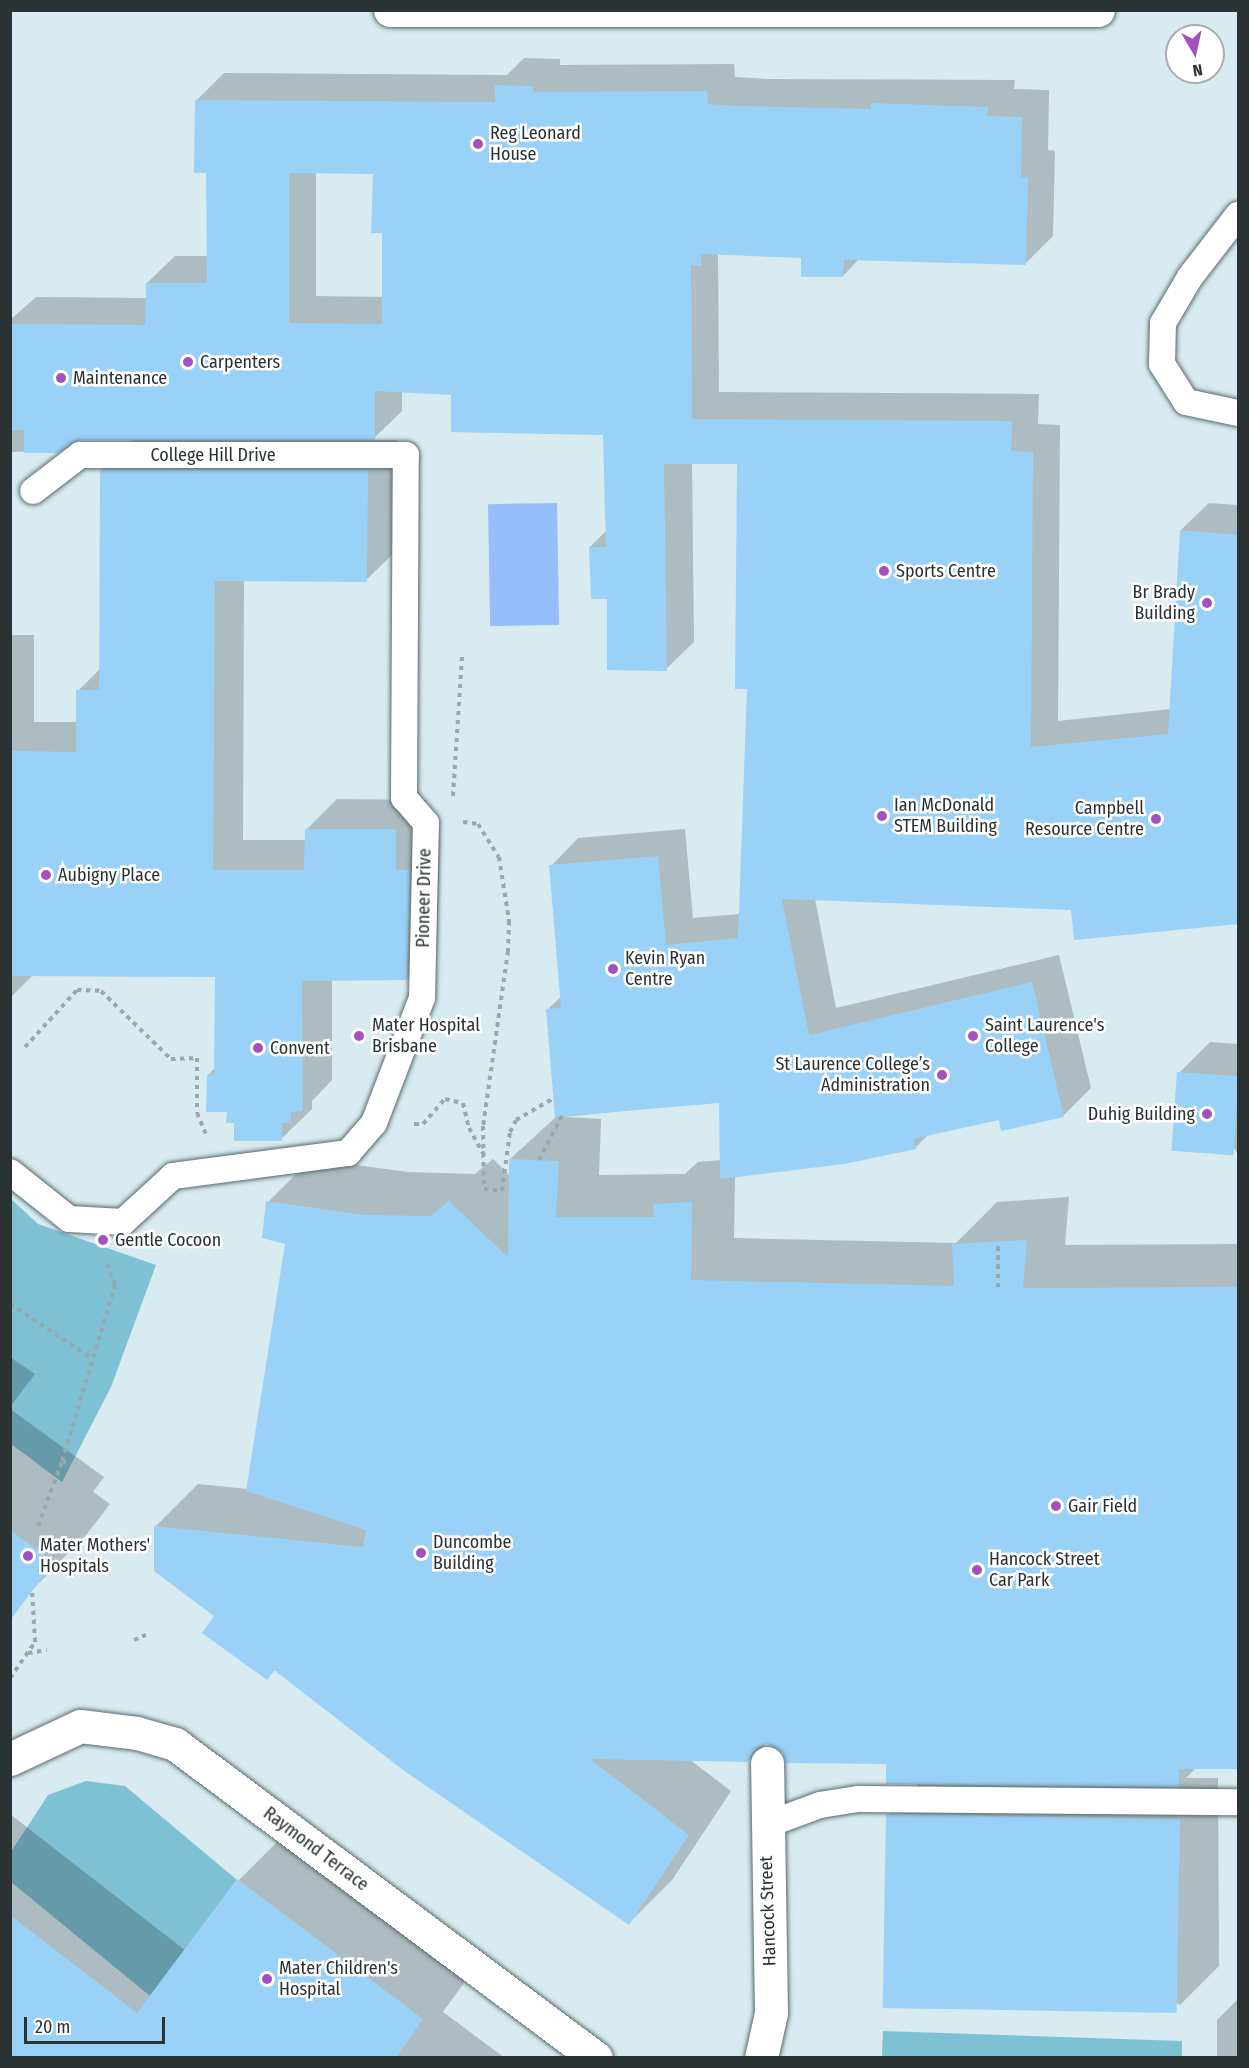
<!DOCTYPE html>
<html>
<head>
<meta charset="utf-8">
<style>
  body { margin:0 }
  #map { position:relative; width:1249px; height:2068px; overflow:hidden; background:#d7ebf0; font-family:"Fira Sans Condensed",sans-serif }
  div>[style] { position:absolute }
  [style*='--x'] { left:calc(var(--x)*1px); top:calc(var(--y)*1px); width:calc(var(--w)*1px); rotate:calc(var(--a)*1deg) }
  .green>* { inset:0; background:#7fc1d4 }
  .water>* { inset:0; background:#94bffb; transform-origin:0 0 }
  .shadow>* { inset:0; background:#0003 }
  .building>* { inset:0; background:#9ad2f7; transform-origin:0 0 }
  .path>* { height:4px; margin-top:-2px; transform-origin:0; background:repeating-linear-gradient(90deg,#98a8ac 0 4.5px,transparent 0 9px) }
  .roads { filter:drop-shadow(0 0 2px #596a6f) drop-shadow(0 0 2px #596a6f) }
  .service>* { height:26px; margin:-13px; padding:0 13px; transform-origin:13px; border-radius:13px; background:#fff }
  .minor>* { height:33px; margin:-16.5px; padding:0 16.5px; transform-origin:16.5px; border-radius:16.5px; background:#fff }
  .dots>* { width:16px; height:16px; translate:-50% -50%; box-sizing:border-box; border:3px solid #fff; border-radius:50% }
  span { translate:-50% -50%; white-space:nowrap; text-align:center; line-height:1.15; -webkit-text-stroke:5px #fff; paint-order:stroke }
  .poi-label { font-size:18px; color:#2a3234 }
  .left { translate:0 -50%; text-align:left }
  .right { translate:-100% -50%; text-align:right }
  .street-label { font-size:18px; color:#2a3234 }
  .frame { position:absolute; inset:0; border:12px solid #2a3234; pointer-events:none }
  .north { position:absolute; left:1165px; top:24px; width:60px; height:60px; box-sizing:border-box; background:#fff; border:2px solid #aaadae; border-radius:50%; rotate:171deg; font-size:16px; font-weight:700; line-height:24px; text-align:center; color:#2a3234 }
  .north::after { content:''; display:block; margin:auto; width:21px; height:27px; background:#a351c0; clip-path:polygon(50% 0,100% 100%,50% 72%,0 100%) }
  .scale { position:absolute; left:24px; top:2017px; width:141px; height:27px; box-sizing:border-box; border:3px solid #2a3234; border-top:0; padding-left:8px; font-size:18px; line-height:21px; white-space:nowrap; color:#2a3234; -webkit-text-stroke:4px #fff; paint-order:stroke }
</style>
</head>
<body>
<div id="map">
  <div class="green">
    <i style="clip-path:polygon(11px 1199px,38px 1224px,156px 1265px,111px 1387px,62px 1482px,11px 1444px)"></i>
    <i style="clip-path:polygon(86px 1781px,125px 1786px,237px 1880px,150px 1996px,11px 1882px,11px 1852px,48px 1795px)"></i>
    <i style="clip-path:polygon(883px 2031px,1182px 2041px,1182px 2057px,882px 2057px)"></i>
  </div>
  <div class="water">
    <i style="left:557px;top:503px;width:122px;height:69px;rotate:89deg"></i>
  </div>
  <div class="shadow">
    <i style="clip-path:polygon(evenodd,524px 58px,560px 59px,560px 65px,734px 64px,735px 77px,768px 79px,1015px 80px,1014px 89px,1049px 90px,1048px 150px,1055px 151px,1053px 236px,1025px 264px,859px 259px,843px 276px,803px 257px,718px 253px,719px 392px,1039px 394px,1038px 424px,1060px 425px,1058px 721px,1171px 709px,1181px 530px,1209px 503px,1238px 505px,1238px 923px,1073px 908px,815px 899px,836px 1008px,1059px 955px,1091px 1088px,1063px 1116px,1000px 1118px,929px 1134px,915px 1148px,735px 1176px,734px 1238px,956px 1243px,997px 1202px,1069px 1197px,1065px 1245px,1238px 1244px,1238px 1768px,1197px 1767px,1186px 1778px,1218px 1778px,1219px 1966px,1180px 2005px,888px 1815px,919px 1783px,887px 1763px,784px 1752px,767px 1743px,748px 1761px,690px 1760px,731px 1791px,672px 1880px,629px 1923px,276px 1669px,267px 1678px,216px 1616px,155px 1527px,198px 1484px,248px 1489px,286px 1242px,268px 1202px,311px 1159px,408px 1172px,475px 1174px,493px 1159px,510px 1176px,510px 1159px,557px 1116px,547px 1010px,562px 996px,551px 866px,578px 838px,685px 829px,693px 918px,740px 914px,748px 688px,738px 463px,692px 463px,694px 642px,666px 669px,608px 598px,590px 547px,607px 530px,604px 434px,452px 394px,402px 391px,402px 411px,372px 440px,397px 440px,397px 550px,366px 580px,244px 579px,243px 840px,306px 840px,306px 830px,337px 799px,426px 800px,426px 840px,440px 840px,437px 949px,407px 979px,332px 979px,332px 1080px,312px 1101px,312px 1109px,281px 1139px,236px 1122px,208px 1075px,215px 1068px,216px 976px,34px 974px,10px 998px,10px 635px,34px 635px,34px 722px,78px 722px,78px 691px,101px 668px,101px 471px,134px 438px,80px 438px,58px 451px,10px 452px,10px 320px,36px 297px,147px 298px,147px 283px,175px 256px,208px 256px,208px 171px,197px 100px,224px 73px,507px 75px,524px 58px,316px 172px,374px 173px,384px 232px,384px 297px,316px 296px,316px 172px,524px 58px,721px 1101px,722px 1160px,698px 1162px,685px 1174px,599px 1175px,601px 1119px,563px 1117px,721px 1101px)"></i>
    <i style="clip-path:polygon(1210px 1042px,1238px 1044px,1238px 1154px,1179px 1073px)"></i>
    <i style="clip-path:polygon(10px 1357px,35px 1374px,10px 1407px)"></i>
    <i style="clip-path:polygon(10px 1409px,104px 1477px,93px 1492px,110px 1504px,86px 1535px,34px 1588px,10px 1620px)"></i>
    <i style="clip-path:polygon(10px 1814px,186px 1951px,239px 1880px,295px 1824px,479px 1962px,443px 2012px,505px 2058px,10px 2058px)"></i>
    <i style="clip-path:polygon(1238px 1999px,1238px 2058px,1217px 2058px,1217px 2020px)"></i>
  </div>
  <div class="building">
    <i style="clip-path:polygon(evenodd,495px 85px,533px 86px,533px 92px,707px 91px,708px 104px,740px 106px,871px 109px,871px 103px,988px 107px,987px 116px,1022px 117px,1021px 177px,1028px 178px,1026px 265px,844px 260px,843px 277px,801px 277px,801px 258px,701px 254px,701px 266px,691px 265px,692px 419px,1012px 421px,1011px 451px,1033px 452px,1031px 747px,1168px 734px,1180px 530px,1239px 535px,1239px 924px,1074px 940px,1071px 910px,782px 899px,809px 1035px,1032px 982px,1064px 1117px,1001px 1131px,999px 1120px,913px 1139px,916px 1149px,844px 1164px,720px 1179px,719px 1103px,555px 1117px,546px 1009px,561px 1008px,549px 865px,658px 856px,666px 945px,738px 938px,747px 689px,735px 689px,737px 464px,664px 464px,667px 671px,607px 670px,607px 599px,591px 599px,589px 547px,606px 547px,603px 435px,451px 432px,451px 395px,375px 391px,375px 440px,80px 440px,58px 453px,24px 453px,24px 430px,10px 431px,10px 324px,145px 325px,146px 283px,207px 283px,206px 173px,194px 173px,195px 100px,495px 102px,495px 85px,289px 173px,373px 174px,371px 233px,382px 233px,382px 324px,289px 323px,289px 173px)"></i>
    <i style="clip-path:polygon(100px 470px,368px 470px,367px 582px,215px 581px,213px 870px,304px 870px,305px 829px,396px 829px,396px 870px,410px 870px,407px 980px,302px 981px,303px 1111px,291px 1112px,291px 1123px,282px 1123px,282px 1141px,234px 1141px,234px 1123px,226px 1123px,227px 1112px,206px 1112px,207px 1075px,214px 1074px,215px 977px,10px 976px,10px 751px,76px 752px,76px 690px,99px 690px)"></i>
    <i style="left:1177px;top:1072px;width:62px;height:79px;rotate:4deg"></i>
    <i style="clip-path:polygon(509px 1159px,559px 1161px,556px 1217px,654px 1217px,653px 1204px,692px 1202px,691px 1280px,954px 1286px,952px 1244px,1027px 1240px,1023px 1288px,1239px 1287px,1239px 1769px,1179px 1769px,1179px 1787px,886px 1784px,886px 1764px,786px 1763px,783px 1753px,767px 1744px,757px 1747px,748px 1762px,590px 1759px,689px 1835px,629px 1925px,403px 1770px,274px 1670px,267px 1680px,202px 1633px,214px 1616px,154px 1571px,154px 1526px,363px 1547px,366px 1530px,246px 1491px,285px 1244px,262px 1238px,266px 1201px,364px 1215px,430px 1216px,449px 1201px,508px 1257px)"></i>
    <i style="clip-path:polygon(10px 1530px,54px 1562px,10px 1620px)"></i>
    <i style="left:886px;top:1814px;width:294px;height:194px;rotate:1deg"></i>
    <i style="clip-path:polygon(237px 1879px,423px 2019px,396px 2058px,10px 2058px,10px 1915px,137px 2013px)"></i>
  </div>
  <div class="path">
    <i style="--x:453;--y:796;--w:140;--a:-86.3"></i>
    <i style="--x:463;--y:822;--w:15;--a:8"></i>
    <i style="--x:478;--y:824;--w:39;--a:58"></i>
    <i style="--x:499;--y:857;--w:65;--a:81.1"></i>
    <i style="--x:509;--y:921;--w:30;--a:92"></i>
    <i style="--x:508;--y:951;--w:177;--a:98.1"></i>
    <i style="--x:483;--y:1126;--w:63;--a:89.1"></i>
    <i style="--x:484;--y:1189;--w:18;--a:6"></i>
    <i style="--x:502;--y:1191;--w:60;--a:-82.3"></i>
    <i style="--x:510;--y:1132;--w:13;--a:-63"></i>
    <i style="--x:516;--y:1120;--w:44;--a:-30.1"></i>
    <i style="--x:25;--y:1047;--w:77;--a:-47.6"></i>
    <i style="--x:77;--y:990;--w:24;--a:2"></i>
    <i style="--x:101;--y:991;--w:98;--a:44.2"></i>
    <i style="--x:171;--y:1059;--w:26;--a:-2"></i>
    <i style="--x:197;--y:1058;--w:55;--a:90"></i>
    <i style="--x:197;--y:1113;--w:23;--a:67"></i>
    <i style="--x:414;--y:1124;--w:9;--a:0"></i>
    <i style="--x:423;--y:1124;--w:33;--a:-49"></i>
    <i style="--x:445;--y:1099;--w:18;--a:13"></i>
    <i style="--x:463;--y:1103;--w:26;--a:77"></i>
    <i style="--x:469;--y:1128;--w:31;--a:61"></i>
    <i style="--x:539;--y:1160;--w:50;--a:-62.4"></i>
    <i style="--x:998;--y:1287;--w:45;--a:-90"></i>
    <i style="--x:10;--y:1304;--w:96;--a:33.5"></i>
    <i style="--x:62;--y:1461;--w:9;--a:18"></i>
    <i style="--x:38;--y:1526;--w:69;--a:-69.7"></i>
    <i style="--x:62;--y:1461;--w:184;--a:-73.2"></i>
    <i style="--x:115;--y:1285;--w:28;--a:-111"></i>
    <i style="--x:134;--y:1640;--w:13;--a:-23"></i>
    <i style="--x:28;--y:1653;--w:19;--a:-9"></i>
    <i style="--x:10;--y:1678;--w:44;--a:-55.2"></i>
    <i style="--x:35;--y:1642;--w:52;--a:-93.3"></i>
  </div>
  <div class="roads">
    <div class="service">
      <i style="--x:1238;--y:215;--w:78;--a:127.7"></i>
      <i style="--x:1190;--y:277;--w:53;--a:120.4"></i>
      <i style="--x:1163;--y:323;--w:41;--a:91.4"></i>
      <i style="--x:1162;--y:364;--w:45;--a:57.7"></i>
      <i style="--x:1186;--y:402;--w:53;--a:11.9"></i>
      <i style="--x:10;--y:1172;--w:75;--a:38.5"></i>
      <i style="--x:69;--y:1219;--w:54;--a:3.2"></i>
      <i style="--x:123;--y:1222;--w:68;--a:-42.6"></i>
      <i style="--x:173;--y:1176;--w:177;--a:-7.5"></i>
      <i style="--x:348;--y:1153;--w:40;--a:-49"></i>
      <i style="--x:374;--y:1123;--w:134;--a:-69"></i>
      <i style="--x:422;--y:998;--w:175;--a:-88.7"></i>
      <i style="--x:426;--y:823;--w:33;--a:-131"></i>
      <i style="--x:404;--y:798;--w:343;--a:-89.7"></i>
      <i style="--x:406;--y:455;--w:326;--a:180"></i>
      <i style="--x:80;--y:455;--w:59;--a:142.5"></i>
      <i style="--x:766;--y:1825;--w:58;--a:-20.3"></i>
      <i style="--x:820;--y:1805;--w:39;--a:-9"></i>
      <i style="--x:859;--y:1799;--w:379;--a:0.5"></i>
    </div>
    <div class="minor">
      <i style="--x:390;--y:10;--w:708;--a:0"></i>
      <i style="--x:10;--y:1759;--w:77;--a:-25.2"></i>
      <i style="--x:80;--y:1726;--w:57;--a:7"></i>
      <i style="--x:137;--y:1733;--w:40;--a:16"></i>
      <i style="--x:175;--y:1744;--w:525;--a:36.72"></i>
      <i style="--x:761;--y:2058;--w:46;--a:-77.5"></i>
      <i style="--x:771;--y:2013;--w:250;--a:-90.9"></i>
    </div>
  </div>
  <div class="dots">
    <i style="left:478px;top:144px;background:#a351c0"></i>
    <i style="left:188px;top:362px;background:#a351c0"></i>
    <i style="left:61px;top:378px;background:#a351c0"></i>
    <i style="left:884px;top:571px;background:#a351c0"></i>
    <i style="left:1207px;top:603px;background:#a351c0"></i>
    <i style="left:882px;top:816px;background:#a351c0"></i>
    <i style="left:1156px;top:819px;background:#a351c0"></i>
    <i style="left:46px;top:875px;background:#a351c0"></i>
    <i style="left:613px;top:969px;background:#a351c0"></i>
    <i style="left:359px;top:1036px;background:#a351c0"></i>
    <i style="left:973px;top:1036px;background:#a351c0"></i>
    <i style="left:258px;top:1048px;background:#a351c0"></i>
    <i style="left:942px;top:1075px;background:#a351c0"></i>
    <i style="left:1207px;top:1114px;background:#a351c0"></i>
    <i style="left:103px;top:1240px;background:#a351c0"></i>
    <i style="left:1056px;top:1506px;background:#a351c0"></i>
    <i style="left:421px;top:1553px;background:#a351c0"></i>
    <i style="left:28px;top:1556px;background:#a351c0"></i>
    <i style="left:977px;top:1570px;background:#a351c0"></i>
    <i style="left:267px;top:1979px;background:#a351c0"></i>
  </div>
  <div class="poi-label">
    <span class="left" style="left:490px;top:144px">Reg Leonard<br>House</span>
    <span class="left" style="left:200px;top:362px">Carpenters</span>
    <span class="left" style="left:73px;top:378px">Maintenance</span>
    <span class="left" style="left:896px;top:571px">Sports Centre</span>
    <span class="right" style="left:1195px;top:603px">Br Brady<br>Building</span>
    <span class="left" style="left:894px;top:816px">Ian McDonald<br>STEM Building</span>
    <span class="right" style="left:1144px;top:819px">Campbell<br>Resource Centre</span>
    <span class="left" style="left:58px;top:875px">Aubigny Place</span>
    <span class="left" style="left:625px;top:969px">Kevin Ryan<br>Centre</span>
    <span class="left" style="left:372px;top:1036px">Mater Hospital<br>Brisbane</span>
    <span class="left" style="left:985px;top:1036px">Saint Laurence's<br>College</span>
    <span class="left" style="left:270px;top:1048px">Convent</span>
    <span class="right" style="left:930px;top:1075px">St Laurence College’s<br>Administration</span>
    <span class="right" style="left:1195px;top:1114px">Duhig Building</span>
    <span class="left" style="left:115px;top:1240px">Gentle Cocoon</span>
    <span class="left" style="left:1068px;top:1506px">Gair Field</span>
    <span class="left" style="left:433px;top:1553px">Duncombe<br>Building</span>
    <span class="left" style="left:40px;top:1556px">Mater Mothers'<br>Hospitals</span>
    <span class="left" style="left:989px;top:1570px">Hancock Street<br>Car Park</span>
    <span class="left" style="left:279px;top:1979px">Mater Children's<br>Hospital</span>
  </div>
  <div class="street-label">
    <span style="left:213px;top:455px">College Hill Drive</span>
    <span style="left:424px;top:898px;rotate:-89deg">Pioneer Drive</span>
    <span style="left:316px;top:1849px;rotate:37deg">Raymond Terrace</span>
    <span style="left:768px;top:1911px;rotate:-92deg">Hancock Street</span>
  </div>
  <div class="frame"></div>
  <div class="north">N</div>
  <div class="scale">20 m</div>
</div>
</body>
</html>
